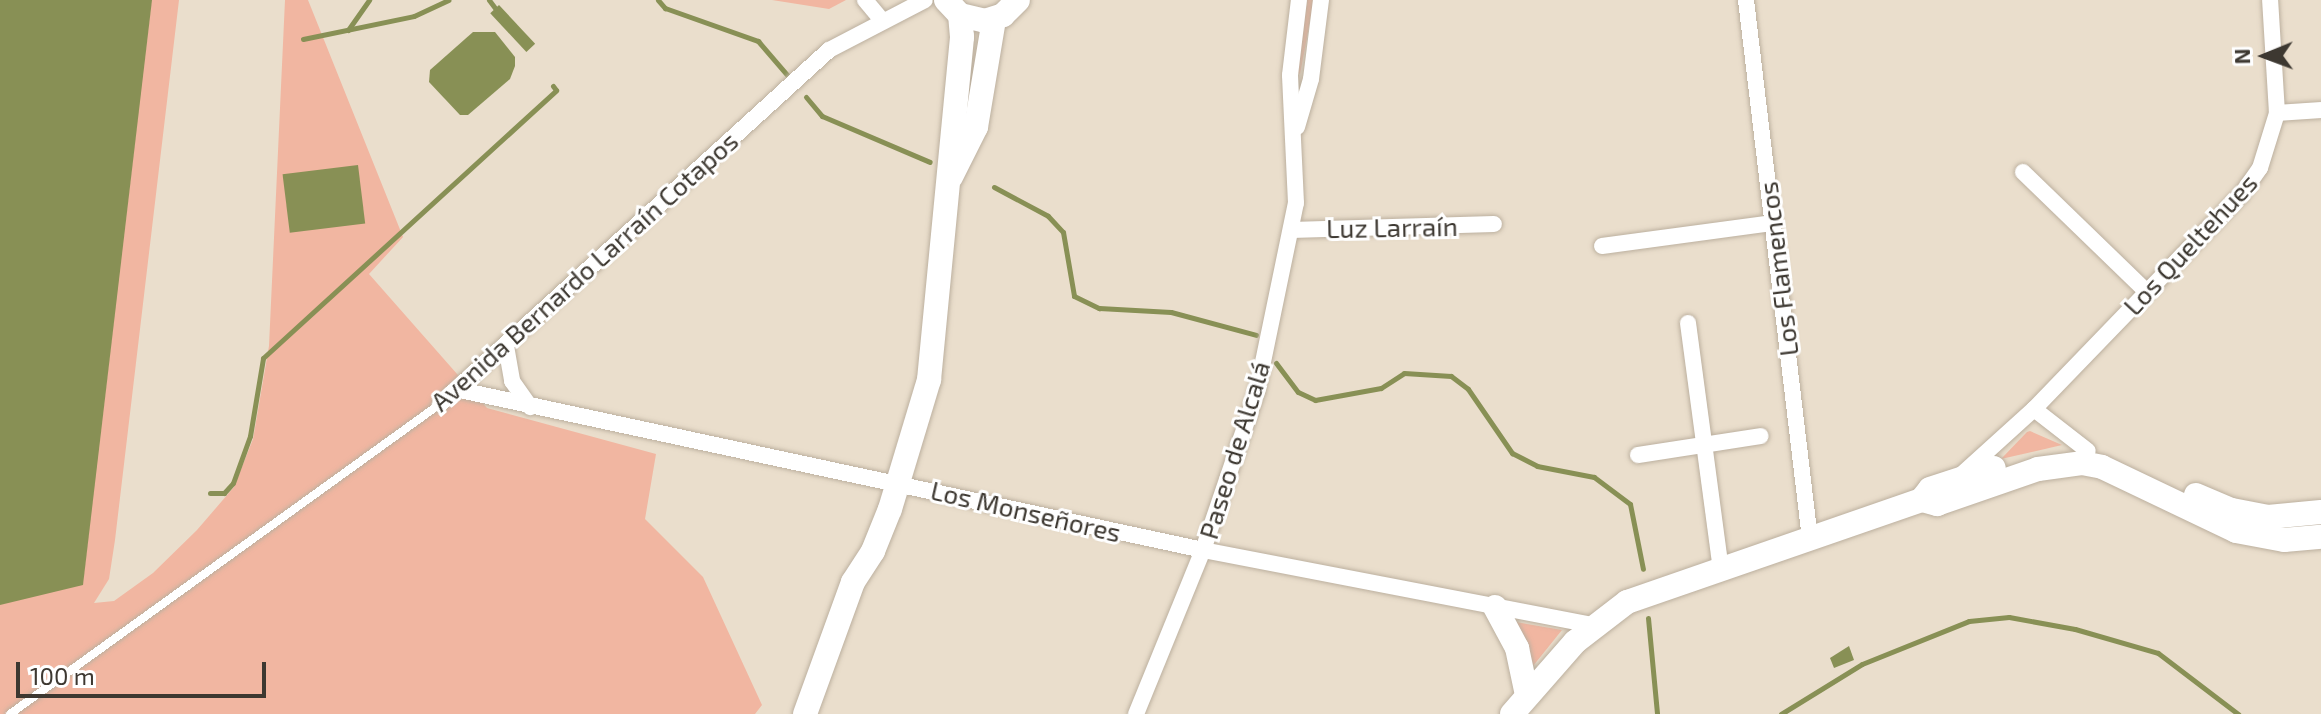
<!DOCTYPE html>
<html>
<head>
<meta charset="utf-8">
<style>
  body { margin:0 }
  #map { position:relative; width:2321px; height:714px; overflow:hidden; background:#eadecc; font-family:"Exo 2",sans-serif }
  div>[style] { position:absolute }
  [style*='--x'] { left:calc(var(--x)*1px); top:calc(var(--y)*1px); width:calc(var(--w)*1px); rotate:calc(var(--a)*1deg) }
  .green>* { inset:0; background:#f1b6a1 }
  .water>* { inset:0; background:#889055; transform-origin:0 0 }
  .stream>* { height:5px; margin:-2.5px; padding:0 2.5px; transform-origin:2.5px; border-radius:2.5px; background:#889055 }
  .roads { filter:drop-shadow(0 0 2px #bcb09f) drop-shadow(0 0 2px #bcb09f) }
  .lane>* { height:8px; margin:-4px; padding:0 4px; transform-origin:4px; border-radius:4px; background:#fff }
  .street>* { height:16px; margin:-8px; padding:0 8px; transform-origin:8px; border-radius:8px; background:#fff }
  .secondary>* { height:24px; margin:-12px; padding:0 12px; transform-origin:12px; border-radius:12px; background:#fff }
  span { translate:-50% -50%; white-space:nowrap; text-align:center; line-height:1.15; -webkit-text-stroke:6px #fff; paint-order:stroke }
  .street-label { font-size:26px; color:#3d3831 }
  .north { position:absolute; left:2225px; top:16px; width:80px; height:80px; -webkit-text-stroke:6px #fff; paint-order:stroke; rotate:269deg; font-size:22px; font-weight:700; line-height:32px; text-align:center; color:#3d3831 }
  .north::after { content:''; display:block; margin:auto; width:28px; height:36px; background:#3d3831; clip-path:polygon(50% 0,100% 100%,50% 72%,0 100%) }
  .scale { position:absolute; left:16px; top:662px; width:250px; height:36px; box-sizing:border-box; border:4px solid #3d3831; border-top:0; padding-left:10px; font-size:24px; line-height:28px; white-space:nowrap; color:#3d3831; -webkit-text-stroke:6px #fff; paint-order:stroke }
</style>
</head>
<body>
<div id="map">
  <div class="green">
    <i style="clip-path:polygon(0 0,179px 0,115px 540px,109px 579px,94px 603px,114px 601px,153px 573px,197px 530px,234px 487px,253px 439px,269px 346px,285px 0,308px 0,403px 237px,369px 274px,487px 408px,656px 454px,645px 519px,703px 577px,762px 705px,755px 714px,0 714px)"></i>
    <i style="clip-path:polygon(772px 0,846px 0,829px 9px)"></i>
    <i style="clip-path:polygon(1307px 0,1314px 0,1300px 74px,1297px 72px)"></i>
    <i style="clip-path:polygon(2030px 431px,2062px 445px,2001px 459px,2027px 432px)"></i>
    <i style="clip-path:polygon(1516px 622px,1562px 630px,1533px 666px,1523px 635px)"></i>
  </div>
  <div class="water">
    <i style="clip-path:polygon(0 0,152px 0,83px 585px,0 605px)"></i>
    <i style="left:499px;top:5px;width:53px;height:12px;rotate:47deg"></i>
    <i style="clip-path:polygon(473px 32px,495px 32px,515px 57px,515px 66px,510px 79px,468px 115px,460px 115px,429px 82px,430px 70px)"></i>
    <i style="left:358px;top:165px;width:59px;height:76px;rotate:83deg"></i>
    <i style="clip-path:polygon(1849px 646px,1854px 660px,1834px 668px,1830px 658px)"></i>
  </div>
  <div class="stream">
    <i style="--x:489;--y:0;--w:10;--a:53"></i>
    <i style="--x:658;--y:0;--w:11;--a:49"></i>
    <i style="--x:665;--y:8;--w:99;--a:19.5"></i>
    <i style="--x:758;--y:41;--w:46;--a:49.4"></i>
    <i style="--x:348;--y:30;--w:37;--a:-55"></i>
    <i style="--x:303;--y:39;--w:113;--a:-11.7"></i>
    <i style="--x:414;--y:16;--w:38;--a:-25"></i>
    <i style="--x:806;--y:97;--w:25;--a:50"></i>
    <i style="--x:822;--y:116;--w:117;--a:23.1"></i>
    <i style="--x:994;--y:187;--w:61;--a:28.2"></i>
    <i style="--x:1048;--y:216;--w:22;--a:47"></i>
    <i style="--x:1063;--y:232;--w:65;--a:80.2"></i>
    <i style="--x:1074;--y:296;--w:28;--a:26"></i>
    <i style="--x:1099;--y:308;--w:72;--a:3.2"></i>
    <i style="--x:1171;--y:312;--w:88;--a:15.1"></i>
    <i style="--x:1276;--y:363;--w:36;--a:53"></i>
    <i style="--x:1298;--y:392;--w:19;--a:25"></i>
    <i style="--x:1315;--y:400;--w:67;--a:-10.3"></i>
    <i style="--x:1381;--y:388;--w:27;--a:-33"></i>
    <i style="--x:1404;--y:373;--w:47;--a:3.7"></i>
    <i style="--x:1451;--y:376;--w:21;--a:37"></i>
    <i style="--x:1468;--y:389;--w:78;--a:55.5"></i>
    <i style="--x:1512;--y:453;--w:28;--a:27"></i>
    <i style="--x:1537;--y:466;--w:58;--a:10.9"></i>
    <i style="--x:1594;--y:477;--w:45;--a:36.9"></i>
    <i style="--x:1630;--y:504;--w:66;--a:78.7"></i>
    <i style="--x:210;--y:493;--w:14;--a:0"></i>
    <i style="--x:224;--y:493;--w:13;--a:-48"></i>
    <i style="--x:233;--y:483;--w:50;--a:-70.1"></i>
    <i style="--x:250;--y:436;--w:79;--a:-80.5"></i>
    <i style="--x:263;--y:358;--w:397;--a:-42.4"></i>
    <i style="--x:556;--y:90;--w:5;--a:-127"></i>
    <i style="--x:1648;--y:618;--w:96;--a:84.6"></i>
    <i style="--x:1781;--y:714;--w:95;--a:-31.7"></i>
    <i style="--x:1862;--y:664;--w:115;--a:-21.9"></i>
    <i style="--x:1969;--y:621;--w:40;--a:-5.7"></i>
    <i style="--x:2009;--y:617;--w:67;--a:10.3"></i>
    <i style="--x:2075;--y:629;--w:86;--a:16.1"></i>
    <i style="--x:2158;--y:653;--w:101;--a:37.3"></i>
  </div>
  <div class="roads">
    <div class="lane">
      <i style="--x:10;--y:714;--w:530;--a:-35.79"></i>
    </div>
    <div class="street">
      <i style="--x:865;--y:0;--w:25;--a:50"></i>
      <i style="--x:1746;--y:0;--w:543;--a:83.23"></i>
      <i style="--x:2277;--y:113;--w:44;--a:-3.9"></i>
      <i style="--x:1297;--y:127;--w:50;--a:-73.7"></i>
      <i style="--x:1311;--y:79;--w:80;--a:-82.8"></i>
      <i style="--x:2023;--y:172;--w:171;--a:44.1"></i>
      <i style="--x:1291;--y:230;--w:203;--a:-1.7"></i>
      <i style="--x:1602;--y:246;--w:173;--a:-7.7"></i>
      <i style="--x:1688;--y:323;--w:248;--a:82.4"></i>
      <i style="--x:506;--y:346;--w:36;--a:80"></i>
      <i style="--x:512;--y:381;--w:32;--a:55"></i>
      <i style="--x:460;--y:390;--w:760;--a:12.15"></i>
      <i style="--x:1203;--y:550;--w:397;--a:10.9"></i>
      <i style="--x:440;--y:404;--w:526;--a:-42.3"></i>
      <i style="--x:829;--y:50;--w:108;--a:-27.5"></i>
      <i style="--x:2034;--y:409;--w:68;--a:37.9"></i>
      <i style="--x:1638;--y:455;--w:124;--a:-8.8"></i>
      <i style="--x:1960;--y:476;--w:100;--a:-42.2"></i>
      <i style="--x:2034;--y:409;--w:298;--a:-46"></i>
      <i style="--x:2241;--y:195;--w:33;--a:-55"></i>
      <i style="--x:2260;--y:168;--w:58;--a:-72.8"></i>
      <i style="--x:2277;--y:113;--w:113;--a:-93.5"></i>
      <i style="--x:1136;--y:714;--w:177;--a:-67.8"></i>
      <i style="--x:1203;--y:550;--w:168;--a:-71.2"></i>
      <i style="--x:1257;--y:391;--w:192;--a:-78.3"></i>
      <i style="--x:1296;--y:203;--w:128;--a:-92.7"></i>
      <i style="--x:1290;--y:75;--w:76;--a:-83.2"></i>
    </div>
    <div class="secondary">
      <i style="--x:946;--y:0;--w:21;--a:47"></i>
      <i style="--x:960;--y:15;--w:26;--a:13"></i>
      <i style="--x:985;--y:21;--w:19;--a:-18"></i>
      <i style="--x:1003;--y:15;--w:21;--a:-45"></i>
      <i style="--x:951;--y:177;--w:56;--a:-63.4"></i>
      <i style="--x:976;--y:127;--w:109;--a:-80.5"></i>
      <i style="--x:2196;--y:495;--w:39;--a:23"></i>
      <i style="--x:2232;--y:510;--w:37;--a:11"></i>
      <i style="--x:2268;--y:517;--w:53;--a:-5.4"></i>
      <i style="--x:1923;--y:498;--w:11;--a:-52"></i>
      <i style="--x:1930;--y:489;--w:67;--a:-18.2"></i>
      <i style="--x:1495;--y:607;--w:47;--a:61.8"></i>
      <i style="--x:1517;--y:648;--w:48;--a:78"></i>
      <i style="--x:805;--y:714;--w:140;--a:-70"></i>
      <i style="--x:853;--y:582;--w:37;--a:-57"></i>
      <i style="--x:873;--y:551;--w:45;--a:-68"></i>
      <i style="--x:890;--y:509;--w:135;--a:-73.2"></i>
      <i style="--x:929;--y:380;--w:345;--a:-84.5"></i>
      <i style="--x:962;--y:37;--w:22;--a:-95"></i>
      <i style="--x:1512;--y:714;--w:96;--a:-48.8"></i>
      <i style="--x:1575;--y:642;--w:66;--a:-37.6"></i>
      <i style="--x:1627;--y:602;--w:312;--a:-19.1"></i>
      <i style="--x:1922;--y:500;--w:16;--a:15"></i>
      <i style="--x:1937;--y:504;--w:107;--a:-19.1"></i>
      <i style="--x:2038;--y:469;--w:44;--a:-7.8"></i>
      <i style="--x:2082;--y:463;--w:20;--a:11"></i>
      <i style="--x:2102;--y:467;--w:148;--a:25.5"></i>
      <i style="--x:2236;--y:531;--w:49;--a:10.6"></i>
      <i style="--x:2284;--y:540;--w:37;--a:-5"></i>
    </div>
  </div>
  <div class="street-label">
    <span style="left:1392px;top:227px;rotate:-1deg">Luz Larraín</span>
    <span style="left:2190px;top:244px;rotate:-47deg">Los Queltehues</span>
    <span style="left:1778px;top:269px;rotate:-97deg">Los Flamencos</span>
    <span style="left:584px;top:271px;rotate:-42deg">Avenida Bernardo Larraín Cotapos</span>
    <span style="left:1234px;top:450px;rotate:-73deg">Paseo de Alcalá</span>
    <span style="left:1026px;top:511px;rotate:13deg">Los Monseñores</span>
  </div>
  <div class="north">N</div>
  <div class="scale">100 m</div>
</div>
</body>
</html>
